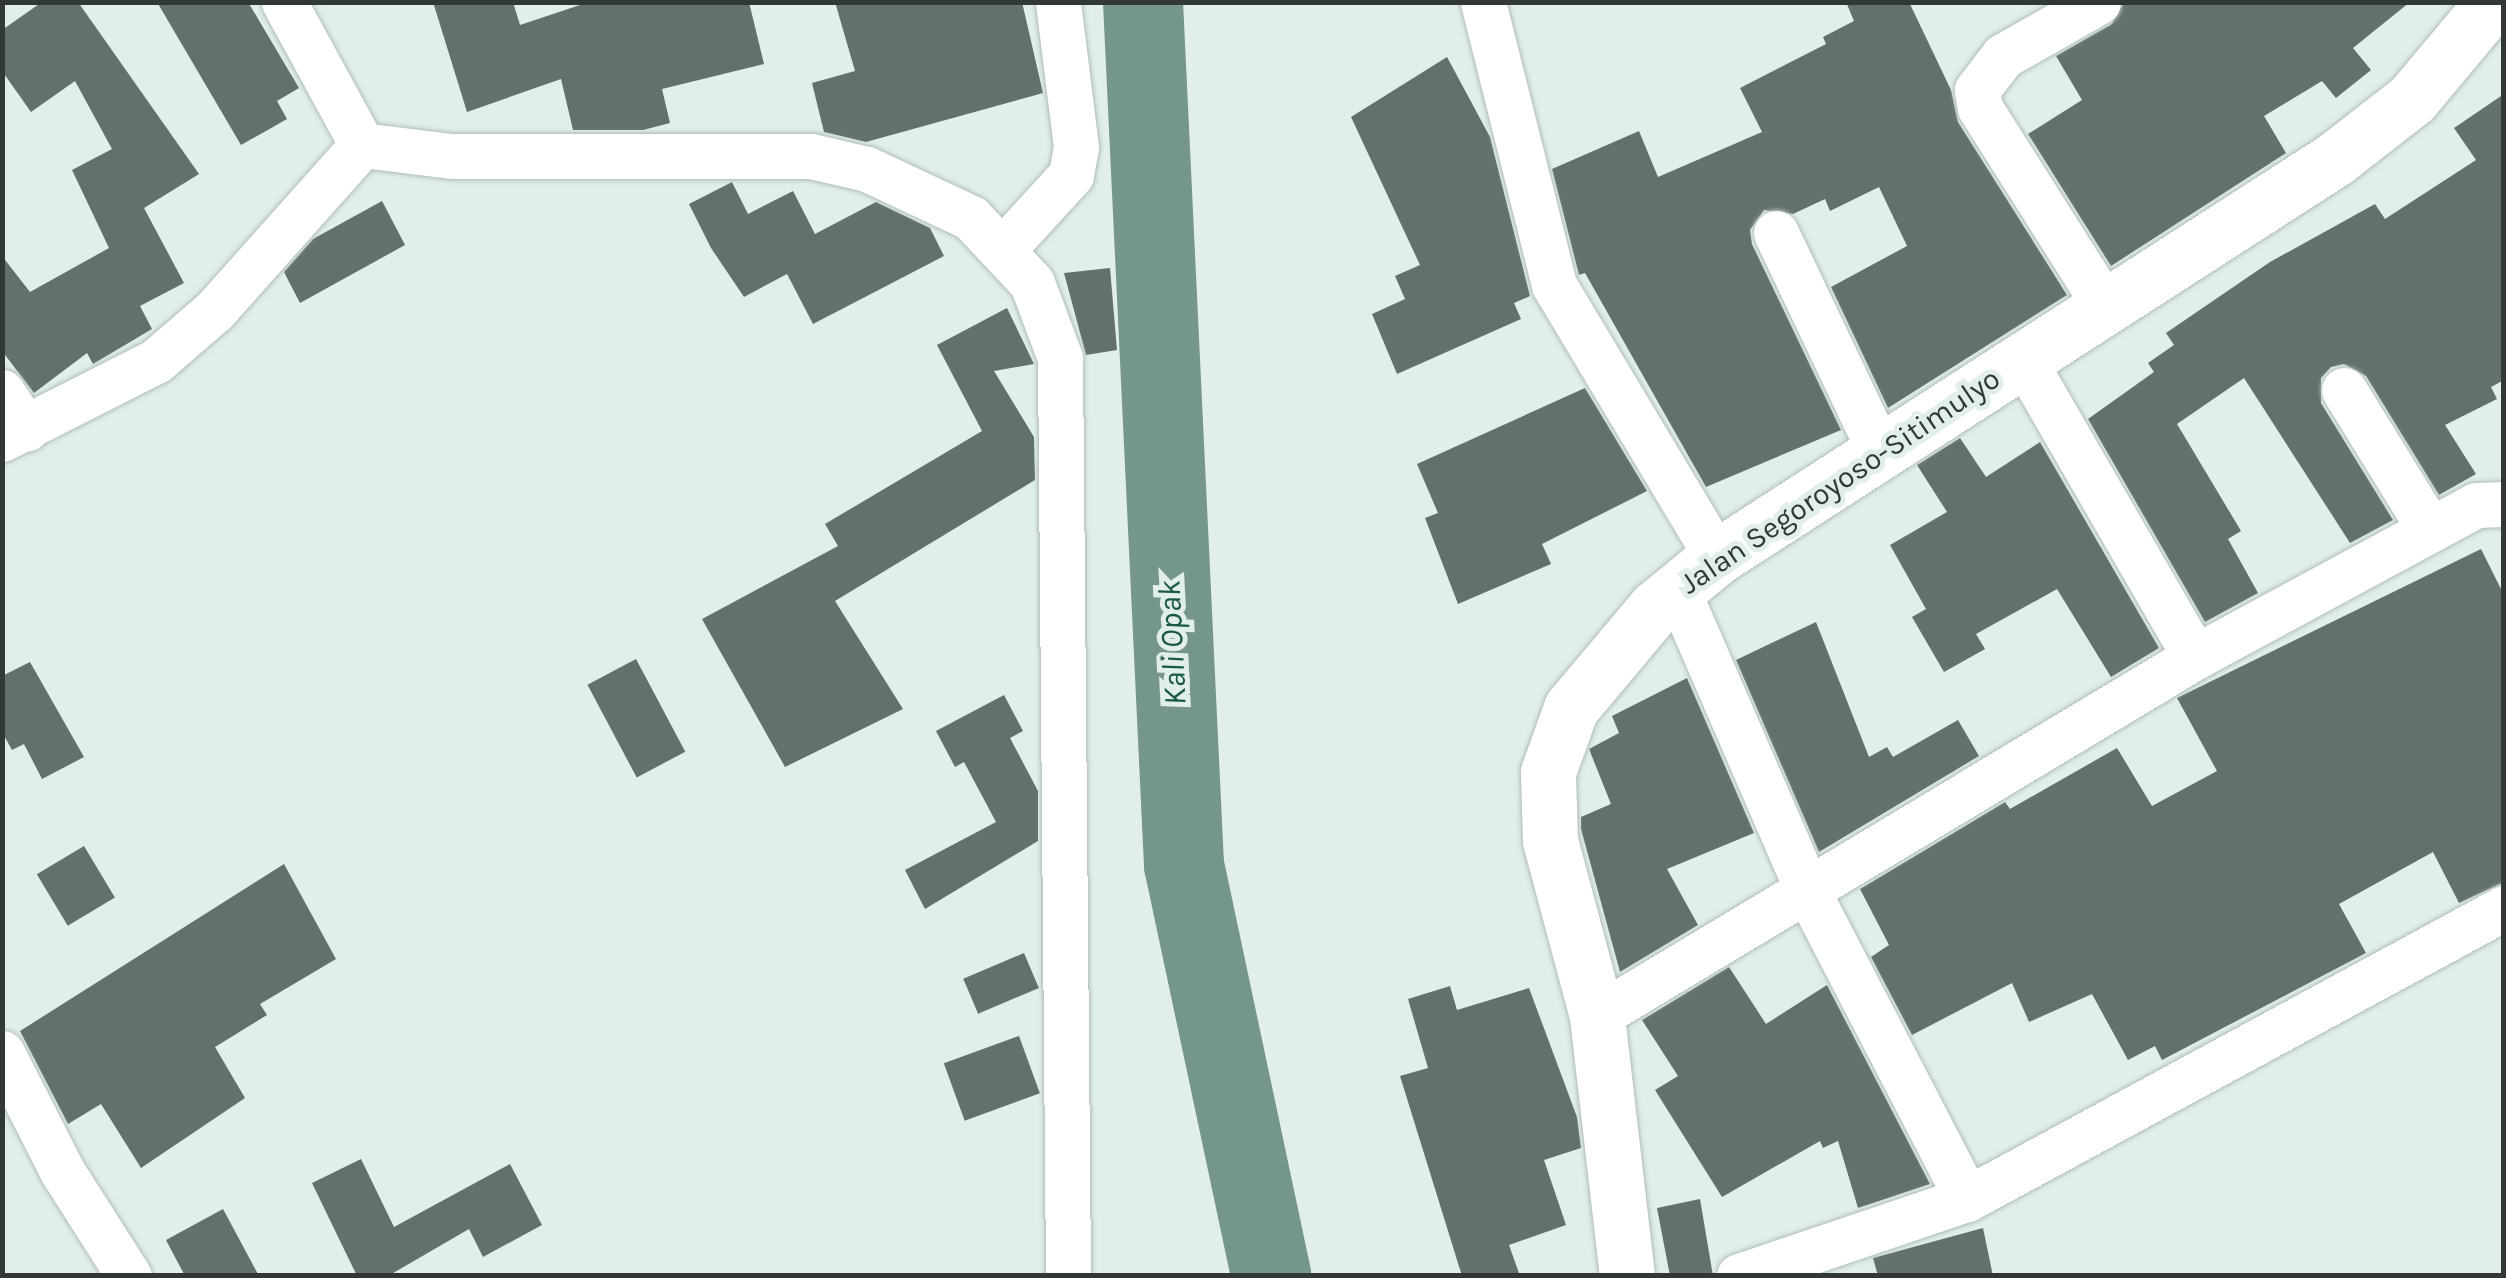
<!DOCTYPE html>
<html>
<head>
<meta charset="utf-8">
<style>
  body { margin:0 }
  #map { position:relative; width:2506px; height:1278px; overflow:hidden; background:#e1eee9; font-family:Karla,sans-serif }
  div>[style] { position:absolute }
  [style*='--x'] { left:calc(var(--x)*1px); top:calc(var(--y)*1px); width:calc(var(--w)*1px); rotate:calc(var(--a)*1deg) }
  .river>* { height:80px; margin:-40px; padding:0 40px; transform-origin:40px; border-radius:40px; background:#75968a }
  .building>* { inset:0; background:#64706b; transform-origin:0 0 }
  .roads { filter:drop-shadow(0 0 2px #b0bdb8) drop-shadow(0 0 2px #b0bdb8) }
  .minor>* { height:45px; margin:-22.5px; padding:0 22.5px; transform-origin:22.5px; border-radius:22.5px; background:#fff }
  .secondary>* { height:55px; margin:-27.5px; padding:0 27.5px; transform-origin:27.5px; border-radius:27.5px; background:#fff }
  span { translate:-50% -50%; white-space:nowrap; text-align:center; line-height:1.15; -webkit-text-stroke:10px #e1eee9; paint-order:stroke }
  .street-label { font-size:30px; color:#323836 }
  .water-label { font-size:32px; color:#195948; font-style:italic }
  .frame { position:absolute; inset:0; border:5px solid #323836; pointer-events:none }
</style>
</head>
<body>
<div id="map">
  <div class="river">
    <i style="--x:1143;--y:2;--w:864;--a:87.28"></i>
    <i style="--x:1184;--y:865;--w:420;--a:78"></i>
  </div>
  <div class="building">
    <i style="clip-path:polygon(42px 2px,78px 2px,199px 174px,144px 208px,184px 283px,140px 306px,152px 329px,93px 364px,87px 353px,34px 393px,2px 351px,2px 256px,30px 292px,109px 248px,72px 170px,112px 149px,75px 81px,31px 112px,2px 71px,2px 30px)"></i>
    <i style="clip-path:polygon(157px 2px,248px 2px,299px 88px,277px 101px,287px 119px,241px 145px)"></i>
    <i style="clip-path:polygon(433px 2px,513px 2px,520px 25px,589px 2px,749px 2px,764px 64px,662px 89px,670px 123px,643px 130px,573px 130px,561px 79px,467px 112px)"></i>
    <i style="clip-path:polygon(835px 2px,1022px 2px,1043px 93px,866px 142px,824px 132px,812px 83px,855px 71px)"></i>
    <i style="clip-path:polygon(1846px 2px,1909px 2px,1951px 90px,1958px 122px,2067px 295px,1888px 408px,1831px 287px,1907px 246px,1879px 187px,1830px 211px,1825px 199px,1793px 214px,1764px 210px,1750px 230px,1752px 244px,1841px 430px,1706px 487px,1585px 273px,1579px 275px,1552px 169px,1639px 131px,1658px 177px,1762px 132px,1740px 88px,1826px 44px,1823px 37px,1854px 21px)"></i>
    <i style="clip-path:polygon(2124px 2px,2410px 2px,2353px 48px,2371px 70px,2336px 98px,2322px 81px,2264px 116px,2286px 153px,2111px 266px,2028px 134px,2082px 100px,2056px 56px,2112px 24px)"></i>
    <i style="clip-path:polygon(1447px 57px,1490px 137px,1530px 296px,1514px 303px,1521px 319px,1397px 374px,1372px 314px,1405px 299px,1395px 276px,1420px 265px,1351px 117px)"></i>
    <i style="clip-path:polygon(2504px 94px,2504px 380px,2491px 387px,2497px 399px,2445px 425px,2476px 474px,2439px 495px,2366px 376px,2344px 364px,2331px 367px,2321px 378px,2321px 403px,2393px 520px,2350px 543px,2244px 378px,2177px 424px,2241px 531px,2228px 539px,2258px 593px,2205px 622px,2088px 419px,2154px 372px,2148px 363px,2174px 345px,2166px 333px,2270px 262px,2375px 204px,2385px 219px,2476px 160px,2454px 128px)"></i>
    <i style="clip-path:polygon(732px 182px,748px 214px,793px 191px,815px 234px,876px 202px,930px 228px,944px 256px,813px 324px,787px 274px,744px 297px,711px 248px,689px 204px)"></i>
    <i style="clip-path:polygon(382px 201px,405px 245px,300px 303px,284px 272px,313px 239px)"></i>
    <i style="clip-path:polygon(1110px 268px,1117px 350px,1086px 355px,1064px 273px)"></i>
    <i style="clip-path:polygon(1007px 308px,1034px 364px,994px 371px,1034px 437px,1035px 480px,835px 601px,903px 709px,785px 767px,702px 619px,838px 546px,825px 524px,982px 431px,937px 345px)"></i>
    <i style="clip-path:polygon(1585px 388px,1647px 491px,1542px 544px,1551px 564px,1458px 604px,1425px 518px,1438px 513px,1417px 464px)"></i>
    <i style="clip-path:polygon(1960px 438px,1986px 477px,2040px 442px,2159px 648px,2111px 677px,2057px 589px,1976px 634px,1985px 649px,1944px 672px,1912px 617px,1926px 609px,1890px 545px,1947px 512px,1917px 465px)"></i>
    <i style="clip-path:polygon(2481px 549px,2504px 595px,2504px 882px,2459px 903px,2433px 852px,2339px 904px,2366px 953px,2162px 1060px,2155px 1046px,2128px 1060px,2092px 994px,2029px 1022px,2012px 983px,1912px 1035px,1871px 957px,1889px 945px,1860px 889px,2005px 802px,2010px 809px,2117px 748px,2152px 806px,2217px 771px,2177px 698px)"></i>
    <i style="clip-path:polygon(1816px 622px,1869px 757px,1887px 747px,1893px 757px,1958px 720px,1979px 756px,1819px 852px,1736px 660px)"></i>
    <i style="left:636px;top:659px;width:105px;height:55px;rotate:62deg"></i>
    <i style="clip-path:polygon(30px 662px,84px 757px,42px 779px,24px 744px,12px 750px,2px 732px,2px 676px)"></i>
    <i style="clip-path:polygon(1687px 678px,1754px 833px,1667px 869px,1698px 925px,1620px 972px,1581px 829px,1581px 817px,1611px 804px,1589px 749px,1619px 733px,1612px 716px)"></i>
    <i style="clip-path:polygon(1004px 695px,1023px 731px,1010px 738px,1038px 791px,1038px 841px,925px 909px,905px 870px,996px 822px,964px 762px,955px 767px,936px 731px)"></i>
    <i style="left:84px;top:846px;width:60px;height:55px;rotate:59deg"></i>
    <i style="clip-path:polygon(284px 864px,336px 959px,260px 1004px,267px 1015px,215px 1047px,245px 1098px,141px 1168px,101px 1104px,68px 1124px,20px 1031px)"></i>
    <i style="left:1024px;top:953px;width:38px;height:66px;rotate:67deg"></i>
    <i style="clip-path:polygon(1729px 967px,1766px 1024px,1827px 985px,1930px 1184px,1858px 1208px,1838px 1141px,1823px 1148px,1820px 1141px,1722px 1197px,1655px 1090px,1678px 1076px,1642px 1020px)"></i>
    <i style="clip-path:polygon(1450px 986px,1457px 1010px,1529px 988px,1577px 1117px,1581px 1148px,1544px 1160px,1566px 1225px,1509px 1245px,1520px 1276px,1462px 1276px,1400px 1076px,1428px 1068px,1408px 999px)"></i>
    <i style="left:1019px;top:1036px;width:61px;height:80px;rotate:70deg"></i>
    <i style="clip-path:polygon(361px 1159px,394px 1227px,510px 1164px,542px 1225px,483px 1257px,469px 1229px,388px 1276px,357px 1276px,312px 1183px)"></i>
    <i style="clip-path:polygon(1700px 1199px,1713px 1276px,1670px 1276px,1657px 1208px)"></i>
    <i style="clip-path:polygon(223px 1209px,259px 1276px,185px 1276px,166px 1240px)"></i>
    <i style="clip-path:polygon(1983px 1228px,1993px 1276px,1878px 1276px,1873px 1258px)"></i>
  </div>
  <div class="roads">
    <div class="minor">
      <i style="--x:284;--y:2;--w:163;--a:61.4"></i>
      <i style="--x:1483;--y:2;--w:292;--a:75.9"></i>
      <i style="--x:1554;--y:285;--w:317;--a:59.1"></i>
      <i style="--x:2098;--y:2;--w:109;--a:150.4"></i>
      <i style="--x:2003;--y:56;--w:43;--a:127.4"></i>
      <i style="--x:1977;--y:90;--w:18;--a:81"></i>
      <i style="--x:1980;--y:108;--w:238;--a:57.7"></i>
      <i style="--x:1776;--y:233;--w:240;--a:64.6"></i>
      <i style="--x:1005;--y:247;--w:98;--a:-47.5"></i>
      <i style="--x:1071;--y:175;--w:28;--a:-80"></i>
      <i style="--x:1076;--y:147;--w:146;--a:-97.1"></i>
      <i style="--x:2023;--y:359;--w:344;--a:60"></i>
      <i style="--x:2344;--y:390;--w:164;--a:58.4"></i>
      <i style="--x:2;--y:392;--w:44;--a:57"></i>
      <i style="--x:2;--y:439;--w:173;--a:-26.9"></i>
      <i style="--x:156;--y:361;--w:78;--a:-40.8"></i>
      <i style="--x:215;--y:310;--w:221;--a:-48.3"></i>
      <i style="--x:362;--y:145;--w:90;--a:7"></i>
      <i style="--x:451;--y:156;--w:360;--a:0"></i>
      <i style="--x:811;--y:156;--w:57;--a:13.1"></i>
      <i style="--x:867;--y:169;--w:115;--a:25.2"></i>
      <i style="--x:971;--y:218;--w:89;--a:46.8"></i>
      <i style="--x:1032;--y:283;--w:80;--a:69.5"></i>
      <i style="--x:1060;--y:358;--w:918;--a:89.5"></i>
      <i style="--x:1677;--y:589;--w:328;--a:66.6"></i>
      <i style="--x:1807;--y:890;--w:348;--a:62.6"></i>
      <i style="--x:1597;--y:1016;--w:697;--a:-30.98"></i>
      <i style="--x:2195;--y:657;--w:319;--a:-28.4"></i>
      <i style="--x:2476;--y:505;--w:28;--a:-2"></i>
      <i style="--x:2;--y:1053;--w:132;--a:63"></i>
      <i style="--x:62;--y:1171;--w:125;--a:57.5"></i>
      <i style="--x:1739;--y:1276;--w:241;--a:-18.7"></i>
      <i style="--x:1967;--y:1199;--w:611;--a:-28.45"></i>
    </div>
    <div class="secondary">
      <i style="--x:1627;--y:1276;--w:262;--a:-96.6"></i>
      <i style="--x:1597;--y:1016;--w:181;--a:-105"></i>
      <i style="--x:1550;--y:841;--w:69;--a:-91.7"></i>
      <i style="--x:1548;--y:772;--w:68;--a:-70.2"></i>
      <i style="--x:1571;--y:708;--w:131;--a:-50"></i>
      <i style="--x:1655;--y:608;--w:80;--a:-39.4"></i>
      <i style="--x:1717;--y:557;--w:735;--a:-32.78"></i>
      <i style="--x:2335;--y:159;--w:98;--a:-37.9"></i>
      <i style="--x:2412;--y:99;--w:126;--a:-50.1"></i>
    </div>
  </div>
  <div class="street-label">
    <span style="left:1840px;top:481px;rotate:-34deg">Jalan Segoroyoso-Sitimulyo</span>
  </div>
  <div class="water-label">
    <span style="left:1173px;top:643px;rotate:-93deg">Kali Opak</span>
  </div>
  <div class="frame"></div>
</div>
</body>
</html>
